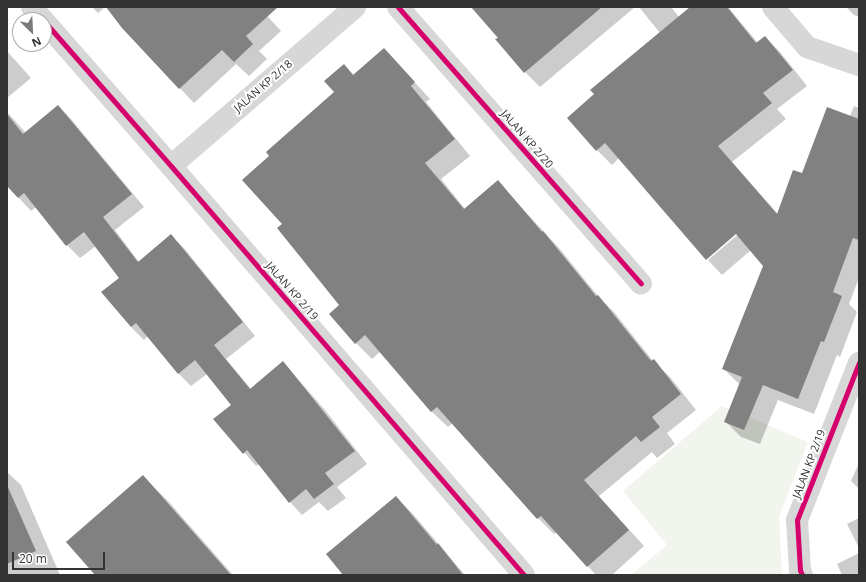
<!DOCTYPE html>
<html>
<head>
<meta charset="utf-8">
<style>
  body { margin:0 }
  #map { position:relative; width:866px; height:582px; overflow:hidden; background:#fff; font-family:"Open Sans",sans-serif }
  div>[style] { position:absolute }
  [style*='--x'] { left:calc(var(--x)*1px); top:calc(var(--y)*1px); width:calc(var(--w)*1px); rotate:calc(var(--a)*1deg) }
  .green>* { inset:0; background:#f1f5ed }
  .shadow>* { inset:0; background:#0003 }
  .building>* { inset:0; background:#818181 }
  .minor>* { height:22px; margin:-11px; padding:0 11px; transform-origin:11px; border-radius:11px; background:#d7d7d7 }
  .cycleway>* { height:5px; margin:-2.5px; padding:0 2.5px; transform-origin:2.5px; border-radius:2.5px; background:#d6006c }
  span { translate:-50% -50%; white-space:nowrap; text-align:center; line-height:1.15; -webkit-text-stroke:4px #fff; paint-order:stroke }
  .street-label { font-size:11px; color:#333 }
  .frame { position:absolute; inset:0; border:8px solid #333; pointer-events:none }
  .north { position:absolute; left:12px; top:12px; width:40px; height:40px; box-sizing:border-box; background:#fff; border:1px solid #adadad; border-radius:50%; rotate:156deg; font-size:11px; font-weight:700; line-height:16px; text-align:center; color:#333 }
  .north::after { content:''; display:block; margin:auto; width:14px; height:18px; background:#7a7a7a; clip-path:polygon(50% 0,100% 100%,50% 72%,0 100%) }
  .scale { position:absolute; left:12px; top:552px; width:93px; height:18px; box-sizing:border-box; border:2px solid #333; border-top:0; padding-left:5px; font-size:12px; line-height:14px; white-space:nowrap; color:#333; -webkit-text-stroke:3px #fff; paint-order:stroke }
</style>
</head>
<body>
<div id="map">
  <div class="green">
    <i style="clip-path:polygon(722px 406px,808px 442px,779px 517px,782px 575px,631px 575px,667px 545px,623px 491px)"></i>
  </div>
  <div class="shadow">
    <i style="clip-path:polygon(92px 7px,105px 7px,98px 13px)"></i>
    <i style="clip-path:polygon(106px 7px,259px 7px,281px 31px,259px 51px,267px 59px,249px 76px,236px 64px,194px 103px,123px 28px)"></i>
    <i style="clip-path:polygon(472px 7px,635px 7px,540px 87px,525px 72px,499px 38px)"></i>
    <i style="clip-path:polygon(639px 7px,671px 7px,679px 17px,692px 7px,728px 7px,758px 43px,765px 37px,780px 52px,807px 86px,777px 109px,786px 119px,732px 162px,778px 214px,802px 174px,850px 116px,854px 106px,859px 108px,859px 278px,849px 304px,857px 312px,840px 357px,837px 355px,814px 414px,778px 400px,760px 444px,741px 437px,725px 421px,740px 385px,724px 369px,764px 265px,751px 250px,722px 275px,708px 260px,741px 232px,619px 158px,612px 165px,597px 150px,660px 33px)"></i>
    <i style="clip-path:polygon(846px 7px,859px 7px,859px 17px,854px 15px)"></i>
    <i style="clip-path:polygon(384px 49px,430px 99px,426px 102px,470px 156px,441px 179px,465px 209px,498px 182px,559px 248px,598px 296px,614px 312px,653px 361px,670px 377px,696px 410px,667px 433px,675px 444px,657px 458px,652px 452px,599px 496px,644px 546px,612px 575px,596px 575px,557px 532px,554px 534px,538px 518px,453px 423px,448px 427px,432px 412px,381px 351px,372px 359px,356px 343px,341px 305px,284px 224px,270px 156px,335px 92px,344px 65px,354px 75px)"></i>
    <i style="clip-path:polygon(7px 51px,31px 78px,7px 98px)"></i>
    <i style="clip-path:polygon(58px 106px,71px 119px,144px 207px,115px 230px,139px 262px,171px 236px,184px 248px,255px 336px,226px 359px,251px 389px,283px 362px,325px 410px,367px 464px,337px 487px,346px 498px,328px 511px,319px 502px,302px 515px,290px 502px,260px 464px,256px 466px,215px 419px,232px 405px,207px 374px,191px 386px,178px 373px,148px 336px,144px 340px,131px 327px,120px 278px,96px 246px,80px 258px,67px 245px,36px 207px,31px 211px,7px 185px,7px 112px,26px 133px)"></i>
    <i style="clip-path:polygon(859px 463px,859px 489px,851px 481px)"></i>
    <i style="clip-path:polygon(7px 472px,21px 485px,60px 575px,7px 575px)"></i>
    <i style="clip-path:polygon(143px 476px,169px 502px,233px 575px,96px 575px)"></i>
    <i style="clip-path:polygon(396px 497px,413px 514px,465px 575px,344px 575px)"></i>
    <i style="clip-path:polygon(859px 518px,859px 548px,847px 524px)"></i>
    <i style="clip-path:polygon(859px 553px,859px 575px,842px 575px,837px 564px)"></i>
  </div>
  <div class="building">
    <i style="clip-path:polygon(106px 7px,278px 7px,246px 36px,253px 44px,234px 62px,222px 50px,179px 89px,122px 28px)"></i>
    <i style="clip-path:polygon(471px 7px,602px 7px,524px 73px,495px 39px,498px 38px)"></i>
    <i style="clip-path:polygon(690px 7px,727px 7px,756px 43px,765px 36px,793px 70px,763px 93px,772px 103px,718px 146px,777px 214px,793px 170px,802px 173px,827px 107px,859px 119px,859px 240px,853px 238px,833px 292px,842px 296px,824px 342px,821px 341px,798px 399px,763px 385px,744px 430px,724px 422px,742px 377px,722px 369px,763px 266px,736px 234px,706px 260px,605px 143px,596px 151px,567px 118px,594px 94px,590px 90px)"></i>
    <i style="clip-path:polygon(384px 48px,415px 82px,411px 86px,455px 139px,425px 163px,464px 209px,498px 180px,542px 232px,543px 231px,596px 296px,598px 295px,651px 361px,654px 359px,681px 394px,652px 417px,660px 427px,641px 442px,636px 436px,584px 480px,629px 530px,587px 567px,541px 516px,537px 519px,437px 407px,431px 412px,365px 335px,355px 344px,329px 314px,339px 305px,277px 228px,282px 224px,242px 180px,269px 156px,266px 152px,334px 92px,324px 81px,344px 64px,353px 75px)"></i>
    <i style="clip-path:polygon(58px 105px,132px 194px,103px 217px,138px 262px,171px 234px,243px 322px,214px 345px,250px 389px,283px 361px,355px 451px,325px 473px,334px 484px,314px 499px,306px 489px,289px 503px,247px 450px,243px 454px,213px 419px,231px 405px,195px 360px,178px 374px,136px 323px,131px 327px,101px 292px,119px 278px,84px 232px,66px 246px,24px 193px,18px 198px,7px 186px,7px 114px,23px 134px)"></i>
    <i style="clip-path:polygon(143px 475px,231px 575px,95px 575px,66px 542px)"></i>
    <i style="clip-path:polygon(7px 485px,36px 551px,7px 564px)"></i>
    <i style="clip-path:polygon(396px 496px,437px 545px,438px 543px,463px 575px,343px 575px,326px 554px)"></i>
  </div>
  <div class="minor">
    <i style="--x:32;--y:7;--w:17;--a:50"></i>
    <i style="--x:398;--y:7;--w:368;--a:48.7"></i>
    <i style="--x:773;--y:7;--w:52;--a:49.6"></i>
    <i style="--x:807;--y:47;--w:55;--a:19.1"></i>
    <i style="--x:44;--y:21;--w:193;--a:48.8"></i>
    <i style="--x:171;--y:166;--w:540;--a:49.2"></i>
    <i style="--x:171;--y:166;--w:243;--a:-40.8"></i>
    <i style="--x:802;--y:575;--w:5;--a:-112"></i>
    <i style="--x:800;--y:570;--w:50;--a:-93.4"></i>
    <i style="--x:797;--y:520;--w:169;--a:-68.5"></i>
  </div>
  <div class="cycleway">
    <i style="--x:398;--y:7;--w:368;--a:48.7"></i>
    <i style="--x:44;--y:21;--w:193;--a:48.8"></i>
    <i style="--x:171;--y:166;--w:540;--a:49.2"></i>
    <i style="--x:802;--y:575;--w:5;--a:-112"></i>
    <i style="--x:800;--y:570;--w:50;--a:-93.4"></i>
    <i style="--x:797;--y:520;--w:169;--a:-68.5"></i>
  </div>
  <div class="street-label">
    <span style="left:263px;top:86px;rotate:-41deg">JALAN KP 2/18</span>
    <span style="left:527px;top:139px;rotate:49deg">JALAN KP 2/20</span>
    <span style="left:292px;top:291px;rotate:49deg">JALAN KP 2/19</span>
    <span style="left:809px;top:464px;rotate:-69deg">JALAN KP 2/19</span>
  </div>
  <div class="frame"></div>
  <div class="north">N</div>
  <div class="scale">20 m</div>
</div>
</body>
</html>
